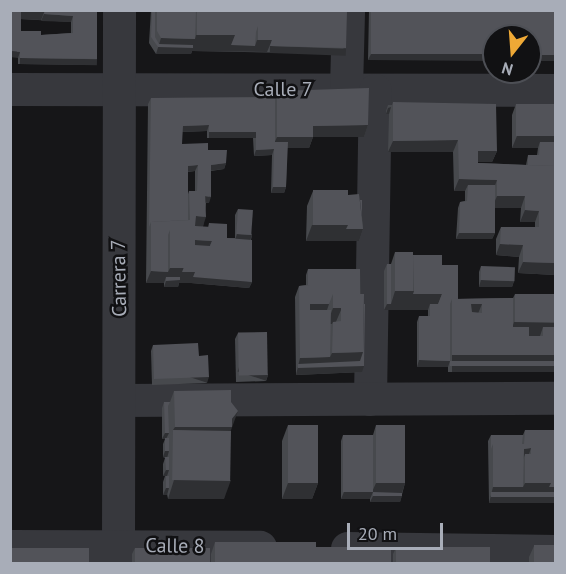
<!DOCTYPE html>
<html>
<head>
<meta charset="utf-8">
<style>
  body { margin:0 }
  #map { position:relative; width:566px; height:574px; overflow:hidden; background:#161618; font-family:"PT Sans",sans-serif }
  div>[style] { position:absolute }
  [style*='--x'] { left:calc(var(--x)*1px); top:calc(var(--y)*1px); width:calc(var(--w)*1px); rotate:calc(var(--a)*1deg) }
  .minor>* { height:33px; margin:-16.5px; padding:0 16.5px; transform-origin:16.5px; border-radius:16.5px; background:#37383d }
  .wall>* { inset:0; background:#47494d }
  .shaded-wall>* { inset:0; background:#2f3033; transform-origin:0 0 }
  .building>* { inset:0; background:#525359; transform-origin:0 0 }
  span { translate:-50% -50%; white-space:nowrap; text-align:center; line-height:1.15; -webkit-text-stroke:5px #111113; paint-order:stroke }
  .street-label { font-size:20px; color:#a8adb8 }
  .frame { position:absolute; inset:0; border:12px solid #a8adb8; pointer-events:none }
  .north { position:absolute; left:482px; top:24px; width:60px; height:60px; box-sizing:border-box; background:#111113; border:2px solid #4d4f55; border-radius:50%; rotate:197deg; font-size:16px; font-weight:700; line-height:24px; text-align:center; color:#a8adb8 }
  .north::after { content:''; display:block; margin:auto; width:21px; height:27px; background:#efa936; clip-path:polygon(50% 0,100% 100%,50% 72%,0 100%) }
  .scale { position:absolute; left:347px; top:523px; width:96px; height:27px; box-sizing:border-box; border:3px solid #a8adb8; border-top:0; padding-left:8px; font-size:18px; line-height:21px; white-space:nowrap; color:#a8adb8; -webkit-text-stroke:4px #111113; paint-order:stroke }
</style>
</head>
<body>
<div id="map">
  <div class="minor">
    <i style="--x:10;--y:89;--w:546;--a:0.1"></i>
    <i style="--x:346;--y:89;--w:79;--a:-88.5"></i>
    <i style="--x:370;--y:399;--w:309;--a:-89.1"></i>
    <i style="--x:120;--y:400;--w:436;--a:-0.3"></i>
    <i style="--x:118;--y:545;--w:535;--a:-89.89"></i>
    <i style="--x:10;--y:546;--w:250;--a:0.2"></i>
    <i style="--x:347;--y:548;--w:209;--a:0.8"></i>
  </div>
  <div class="wall">
    <i style="clip-path:polygon(evenodd,10px 10px,97px 10px,97px 59px,95px 65px,18px 64px,18px 58px,10px 10px,21px 19px,71px 22px,71px 33px,41px 35px,21px 31px,21px 19px)"></i>
    <i style="clip-path:polygon(151px 10px,347px 10px,343px 54px,192px 51px,191px 54px,156px 54px,149px 43px)"></i>
    <i style="clip-path:polygon(369px 10px,555px 10px,555px 61px,530px 61px,530px 36px,368px 60px)"></i>
    <i style="clip-path:polygon(evenodd,277px 91px,368px 125px,364px 137px,313px 137px,309px 148px,287px 148px,286px 187px,284px 193px,271px 193px,272px 155px,254px 156px,253px 138px,207px 138px,207px 131px,182px 132px,182px 144px,208px 150px,226px 163px,224px 169px,211px 171px,209px 203px,206px 203px,203px 227px,208px 227px,209px 223px,227px 238px,235px 238px,235px 215px,238px 209px,252px 235px,251px 240px,252px 282px,249px 288px,191px 283px,179px 283px,178px 287px,164px 287px,164px 283px,146px 283px,148px 104px,151px 98px,275px 97px,277px 91px,195px 171px,195px 191px,189px 191px,188px 194px,188px 172px,195px 171px)"></i>
    <i style="clip-path:polygon(393px 102px,497px 151px,492px 162px,478px 162px,478px 163px,526px 165px,528px 155px,537px 155px,538px 148px,512px 148px,512px 115px,516px 104px,555px 104px,555px 275px,518px 273px,519px 257px,496px 255px,496px 239px,501px 227px,535px 227px,535px 222px,520px 222px,521px 208px,495px 208px,495px 233px,492px 239px,456px 239px,458px 208px,460px 202px,465px 201px,465px 191px,454px 191px,453px 152px,388px 152px,389px 114px,386px 114px,386px 111px,388px 105px,392px 105px)"></i>
    <i style="clip-path:polygon(313px 191px,348px 195px,362px 217px,363px 229px,359px 241px,306px 241px,307px 206px)"></i>
    <i style="clip-path:polygon(395px 252px,442px 265px,458px 299px,513px 298px,515px 294px,555px 294px,555px 372px,448px 372px,448px 367px,417px 367px,417px 322px,419px 316px,428px 316px,428px 310px,384px 310px,384px 271px,387px 264px,391px 264px)"></i>
    <i style="clip-path:polygon(481px 266px,514px 281px,512px 287px,479px 287px,479px 272px)"></i>
    <i style="clip-path:polygon(308px 269px,360px 269px,362px 372px,296px 375px,295px 297px,299px 286px,306px 285px,306px 275px)"></i>
    <i style="clip-path:polygon(238px 333px,268px 375px,266px 381px,236px 382px,235px 339px)"></i>
    <i style="clip-path:polygon(153px 345px,199px 356px,207px 383px,152px 385px,151px 351px)"></i>
    <i style="clip-path:polygon(174px 391px,231px 432px,224px 499px,168px 499px,167px 494px,167px 495px,163px 495px,163px 482px,165px 476px,163px 476px,163px 464px,165px 458px,163px 457px,163px 444px,165px 439px,162px 439px,162px 408px,164px 402px,170px 402px)"></i>
    <i style="clip-path:polygon(288px 425px,318px 483px,312px 499px,282px 499px,282px 441px)"></i>
    <i style="clip-path:polygon(376px 425px,405px 483px,400px 502px,370px 502px,370px 499px,341px 499px,341px 441px,343px 435px,373px 435px)"></i>
    <i style="clip-path:polygon(525px 430px,555px 430px,555px 503px,489px 503px,488px 441px,491px 435px,523px 435px)"></i>
    <i style="clip-path:polygon(215px 542px,316px 548px,391px 564px,211px 564px,211px 554px)"></i>
    <i style="clip-path:polygon(534px 546px,555px 564px,529px 564px,529px 557px)"></i>
    <i style="clip-path:polygon(135px 548px,210px 564px,132px 564px,132px 554px)"></i>
    <i style="clip-path:polygon(396px 548px,490px 564px,393px 564px,393px 554px)"></i>
  </div>
  <div class="shaded-wall">
    <i style="clip-path:polygon(21px 10px,45px 10px,41px 20px,18px 19px)"></i>
    <i style="clip-path:polygon(44px 14px,73px 16px,71px 22px,41px 21px)"></i>
    <i style="clip-path:polygon(196px 35px,235px 35px,255px 46px,257px 40px,272px 40px,267px 52px,192px 51px,191px 54px,156px 54px,161px 38px,195px 39px)"></i>
    <i style="left:270px;top:46px;width:76px;height:7px;rotate:2deg"></i>
    <i style="clip-path:polygon(10px 51px,20px 52px,18px 58px,10px 57px)"></i>
    <i style="clip-path:polygon(371px 54px,494px 54px,494px 61px,368px 60px)"></i>
    <i style="left:530px;top:55px;width:25px;height:6px"></i>
    <i style="left:20px;top:58px;width:77px;height:6px;rotate:1deg"></i>
    <i style="clip-path:polygon(391px 107px,389px 114px,386px 114px,388px 108px)"></i>
    <i style="clip-path:polygon(209px 125px,207px 131px,180px 132px,183px 126px)"></i>
    <i style="clip-path:polygon(368px 125px,364px 137px,313px 137px,309px 148px,272px 148px,277px 137px,313px 126px)"></i>
    <i style="left:209px;top:132px;width:47px;height:6px"></i>
    <i style="clip-path:polygon(517px 136px,555px 136px,555px 148px,540px 142px,538px 148px,512px 148px)"></i>
    <i style="clip-path:polygon(458px 140px,453px 152px,388px 152px,393px 141px)"></i>
    <i style="clip-path:polygon(274px 149px,272px 155px,254px 156px,256px 150px)"></i>
    <i style="clip-path:polygon(478px 151px,497px 151px,492px 162px,474px 162px)"></i>
    <i style="clip-path:polygon(226px 163px,224px 169px,208px 171px,211px 165px)"></i>
    <i style="clip-path:polygon(198px 165px,195px 171px,185px 172px,188px 166px)"></i>
    <i style="clip-path:polygon(459px 179px,497px 180px,493px 191px,468px 185px,465px 191px,454px 191px)"></i>
    <i style="clip-path:polygon(273px 187px,286px 187px,284px 193px,271px 193px)"></i>
    <i style="clip-path:polygon(197px 195px,211px 197px,209px 203px,195px 202px)"></i>
    <i style="clip-path:polygon(497px 196px,525px 196px,521px 208px,492px 208px)"></i>
    <i style="clip-path:polygon(525px 210px,539px 211px,535px 222px,520px 222px)"></i>
    <i style="clip-path:polygon(196px 216px,206px 217px,202px 229px,191px 228px)"></i>
    <i style="clip-path:polygon(312px 225px,348px 225px,363px 229px,359px 241px,306px 241px)"></i>
    <i style="clip-path:polygon(459px 233px,495px 233px,492px 239px,456px 239px)"></i>
    <i style="clip-path:polygon(237px 234px,252px 235px,250px 241px,235px 240px)"></i>
    <i style="clip-path:polygon(195px 240px,212px 241px,207px 252px,193px 251px)"></i>
    <i style="clip-path:polygon(500px 244px,523px 245px,519px 257px,496px 255px)"></i>
    <i style="clip-path:polygon(523px 262px,555px 263px,555px 275px,518px 273px)"></i>
    <i style="clip-path:polygon(184px 267px,195px 272px,252px 282px,249px 288px,191px 283px,179px 283px,178px 287px,164px 287px,166px 281px,166px 277px,164px 283px,146px 283px,151px 271px,168px 272px,170px 268px)"></i>
    <i style="clip-path:polygon(481px 280px,514px 281px,512px 287px,479px 287px)"></i>
    <i style="clip-path:polygon(395px 291px,414px 291px,442px 294px,436px 310px,430px 304px,428px 310px,384px 310px,387px 304px,391px 304px)"></i>
    <i style="clip-path:polygon(308px 304px,329px 304px,327px 310px,306px 310px)"></i>
    <i style="clip-path:polygon(333px 304px,358px 310px,341px 310px,335px 324px,333px 322px,332px 324px,327px 324px,333px 308px)"></i>
    <i style="clip-path:polygon(471px 304px,482px 304px,477px 316px,467px 316px)"></i>
    <i style="clip-path:polygon(514px 322px,555px 323px,555px 339px,543px 336px,543px 327px,539px 339px,509px 338px)"></i>
    <i style="clip-path:polygon(363px 352px,364px 366px,362px 372px,296px 375px,300px 358px,330px 357px,332px 353px)"></i>
    <i style="left:452px;top:355px;width:103px;height:17px"></i>
    <i style="clip-path:polygon(419px 360px,450px 361px,448px 367px,417px 367px)"></i>
    <i style="left:268px;top:375px;width:6px;height:30px;rotate:108deg"></i>
    <i style="left:209px;top:377px;width:6px;height:55px;rotate:108deg"></i>
    <i style="clip-path:polygon(238px 411px,230px 433px,173px 430px,175px 427px,232px 419px)"></i>
    <i style="clip-path:polygon(165px 433px,169px 433px,166px 439px,162px 439px)"></i>
    <i style="clip-path:polygon(531px 448px,527px 460px,525px 454px,523px 460px,524px 449px)"></i>
    <i style="clip-path:polygon(165px 451px,169px 451px,167px 458px,163px 457px)"></i>
    <i style="clip-path:polygon(166px 470px,169px 470px,167px 476px,163px 476px)"></i>
    <i style="clip-path:polygon(174px 480px,231px 480px,224px 499px,168px 499px)"></i>
    <i style="clip-path:polygon(288px 483px,318px 483px,312px 499px,282px 499px)"></i>
    <i style="clip-path:polygon(376px 483px,405px 483px,401px 496px,402px 496px,400px 502px,370px 502px,373px 496px,373px 492px,370px 499px,341px 499px,344px 492px,372px 492px)"></i>
    <i style="clip-path:polygon(525px 483px,551px 483px,555px 487px,555px 503px,489px 503px,493px 487px,523px 487px)"></i>
    <i style="clip-path:polygon(166px 488px,169px 488px,167px 495px,163px 495px)"></i>
  </div>
  <div class="building">
    <i style="clip-path:polygon(10px 10px,21px 10px,21px 31px,41px 31px,41px 35px,73px 33px,73px 16px,44px 14px,45px 10px,97px 10px,97px 59px,20px 58px,20px 52px,10px 51px)"></i>
    <i style="clip-path:polygon(152px 10px,155px 10px,155px 37px,159px 44px,193px 45px,193px 48px,158px 47px,151px 37px)"></i>
    <i style="clip-path:polygon(157px 10px,196px 10px,195px 39px,161px 38px,157px 31px)"></i>
    <i style="left:197px;top:10px;width:38px;height:25px"></i>
    <i style="clip-path:polygon(235px 10px,347px 10px,346px 48px,270px 46px,272px 40px,272px 26px,258px 26px,256px 32px,255px 46px,231px 45px,235px 35px)"></i>
    <i style="clip-path:polygon(371px 10px,555px 10px,555px 55px,530px 55px,530px 36px,494px 36px,494px 54px,371px 54px)"></i>
    <i style="left:258px;top:26px;width:14px;height:14px"></i>
    <i style="clip-path:polygon(369px 88px,368px 125px,313px 126px,313px 137px,277px 137px,277px 91px)"></i>
    <i style="clip-path:polygon(275px 97px,275px 142px,288px 142px,286px 187px,273px 187px,274px 149px,256px 150px,256px 132px,209px 132px,209px 125px,183px 126px,182px 144px,208px 143px,208px 150px,227px 150px,226px 163px,211px 165px,211px 197px,205px 196px,205px 191px,197px 191px,198px 165px,188px 166px,188px 220px,151px 222px,149px 227px,151px 98px)"></i>
    <i style="clip-path:polygon(393px 102px,496px 104px,497px 151px,478px 151px,478px 163px,555px 166px,555px 263px,523px 262px,523px 245px,500px 244px,501px 227px,539px 227px,539px 211px,525px 210px,525px 196px,497px 196px,497px 180px,459px 179px,458px 140px,393px 141px)"></i>
    <i style="left:516px;top:104px;width:39px;height:32px"></i>
    <i style="clip-path:polygon(540px 142px,555px 142px,555px 166px,528px 165px,528px 155px,539px 155px)"></i>
    <i style="clip-path:polygon(468px 185px,495px 185px,495px 233px,459px 233px,460px 202px,467px 201px)"></i>
    <i style="left:348px;top:190px;width:35px;height:35px;rotate:90deg"></i>
    <i style="clip-path:polygon(189px 191px,205px 191px,206px 217px,196px 216px,195px 226px,212px 227px,212px 241px,195px 240px,195px 272px,182px 272px,184px 267px,184px 230px,170px 230px,168px 235px,168px 272px,151px 271px,151px 222px,190px 220px)"></i>
    <i style="clip-path:polygon(359px 194px,363px 229px,346px 229px,348px 225px,348px 195px)"></i>
    <i style="clip-path:polygon(360px 200px,362px 200px,362px 217px)"></i>
    <i style="left:238px;top:209px;width:15px;height:25px;rotate:4deg"></i>
    <i style="clip-path:polygon(209px 223px,227px 224px,227px 238px,252px 240px,252px 282px,193px 277px,195px 272px,195px 245px,210px 246px,212px 241px,212px 227px,209px 227px)"></i>
    <i style="left:170px;top:230px;width:14px;height:38px"></i>
    <i style="left:395px;top:252px;width:18px;height:39px"></i>
    <i style="clip-path:polygon(413px 255px,442px 255px,442px 294px,413px 294px,414px 291px)"></i>
    <i style="left:387px;top:264px;width:4px;height:40px"></i>
    <i style="clip-path:polygon(442px 265px,458px 265px,458px 299px,452px 299px,450px 304px,450px 361px,555px 361px,555px 366px,450px 366px,450px 361px,419px 360px,419px 316px,430px 316px,430px 304px,438px 304px,442px 294px)"></i>
    <i style="left:481px;top:266px;width:34px;height:14px;rotate:2deg"></i>
    <i style="clip-path:polygon(308px 269px,360px 269px,360px 294px,333px 294px,329px 304px,310px 304px,310px 285px,308px 285px)"></i>
    <i style="clip-path:polygon(166px 277px,180px 277px,180px 280px,166px 281px)"></i>
    <i style="clip-path:polygon(310px 285px,310px 310px,331px 310px,330px 357px,300px 358px,299px 286px)"></i>
    <i style="clip-path:polygon(333px 294px,364px 294px,363px 352px,332px 353px,333px 322px,341px 321px,341px 308px,333px 308px)"></i>
    <i style="left:515px;top:294px;width:40px;height:28px"></i>
    <i style="clip-path:polygon(evenodd,513px 298px,513px 327px,529px 327px,529px 336px,543px 336px,543px 327px,555px 327px,555px 355px,452px 355px,452px 299px,513px 298px,471px 304px,482px 304px,482px 313px,472px 312px,471px 304px)"></i>
    <i style="clip-path:polygon(364px 304px,365px 304px,364px 366px,298px 368px,298px 364px,360px 361px,363px 352px)"></i>
    <i style="left:267px;top:332px;width:43px;height:29px;rotate:89deg"></i>
    <i style="clip-path:polygon(198px 343px,199px 356px,208px 355px,209px 377px,154px 379px,153px 345px)"></i>
    <i style="clip-path:polygon(231px 390px,231px 402px,238px 411px,232px 419px,232px 427px,175px 427px,174px 391px)"></i>
    <i style="clip-path:polygon(164px 402px,170px 402px,168px 406px,169px 433px,165px 433px)"></i>
    <i style="left:288px;top:425px;width:30px;height:58px"></i>
    <i style="left:376px;top:425px;width:29px;height:58px"></i>
    <i style="left:173px;top:430px;width:58px;height:50px;rotate:1deg"></i>
    <i style="clip-path:polygon(525px 430px,555px 430px,555px 487px,549px 487px,551px 483px,551px 454px,531px 454px,531px 448px,524px 449px,523px 487px,493px 487px,493px 444px,524px 444px)"></i>
    <i style="left:343px;top:435px;width:30px;height:57px"></i>
    <i style="clip-path:polygon(491px 435px,523px 435px,522px 444px,493px 444px,491px 449px)"></i>
    <i style="left:165px;top:438px;width:4px;height:13px"></i>
    <i style="left:525px;top:454px;width:26px;height:29px"></i>
    <i style="clip-path:polygon(165px 457px,169px 457px,169px 470px,166px 470px)"></i>
    <i style="left:166px;top:476px;width:3px;height:12px"></i>
    <i style="clip-path:polygon(373px 492px,402px 493px,402px 496px,373px 496px)"></i>
    <i style="left:491px;top:492px;width:64px;height:5px"></i>
    <i style="left:215px;top:542px;width:101px;height:22px"></i>
    <i style="left:555px;top:545px;width:19px;height:21px;rotate:90deg"></i>
    <i style="left:391px;top:547px;width:17px;height:75px;rotate:90deg"></i>
    <i style="left:490px;top:547px;width:17px;height:94px;rotate:90deg"></i>
    <i style="left:89px;top:548px;width:16px;height:79px;rotate:90deg"></i>
    <i style="left:135px;top:548px;width:75px;height:16px"></i>
  </div>
  <div class="street-label">
    <span style="left:283px;top:89px">Calle 7</span>
    <span style="left:119px;top:278px;rotate:-91deg">Carrera 7</span>
    <span style="left:175px;top:546px;rotate:1deg">Calle 8</span>
  </div>
  <div class="frame"></div>
  <div class="north">N</div>
  <div class="scale">20 m</div>
</div>
</body>
</html>
